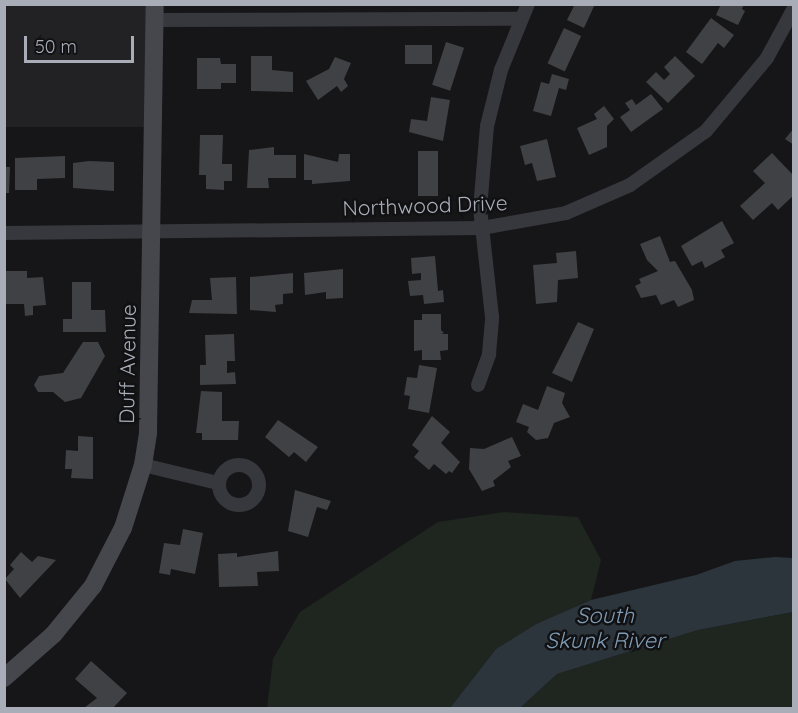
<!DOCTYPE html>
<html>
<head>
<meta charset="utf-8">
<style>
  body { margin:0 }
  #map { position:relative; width:798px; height:713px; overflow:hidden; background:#161618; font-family:Quicksand,sans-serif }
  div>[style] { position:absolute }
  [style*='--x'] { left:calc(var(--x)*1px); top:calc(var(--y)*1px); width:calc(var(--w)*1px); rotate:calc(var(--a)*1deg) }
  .built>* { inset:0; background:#222225; transform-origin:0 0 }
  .green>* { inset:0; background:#1e261f }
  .water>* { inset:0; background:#2c353c }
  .building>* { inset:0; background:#404145; transform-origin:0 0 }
  .street>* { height:14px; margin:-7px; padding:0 7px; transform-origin:7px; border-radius:7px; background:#37383d }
  .street>.ring { margin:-7px; padding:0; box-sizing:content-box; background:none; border:14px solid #37383d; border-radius:50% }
  .secondary>* { height:18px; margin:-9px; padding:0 9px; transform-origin:9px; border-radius:9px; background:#45474d }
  span { translate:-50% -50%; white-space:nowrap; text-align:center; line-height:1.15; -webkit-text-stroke:5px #111113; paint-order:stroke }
  .street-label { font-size:21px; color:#a8adb8 }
  .water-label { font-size:22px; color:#7f9bb3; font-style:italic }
  .frame { position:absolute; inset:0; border:6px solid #a8adb8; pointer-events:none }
  .scale { position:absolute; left:24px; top:36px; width:110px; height:27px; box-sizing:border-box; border:3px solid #a8adb8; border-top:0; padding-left:8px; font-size:18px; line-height:21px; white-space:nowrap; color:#a8adb8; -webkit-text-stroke:4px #111113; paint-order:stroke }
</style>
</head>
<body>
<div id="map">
  <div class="built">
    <i style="left:4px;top:5px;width:151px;height:122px"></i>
  </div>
  <div class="green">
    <i style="clip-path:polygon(504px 512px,578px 517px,601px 560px,591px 600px,536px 624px,496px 649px,450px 708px,267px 708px,273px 659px,300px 612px,438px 522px)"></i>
    <i style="clip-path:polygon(793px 612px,793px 708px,520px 708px,557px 674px,698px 630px)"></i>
  </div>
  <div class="water">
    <i style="clip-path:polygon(775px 557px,793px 558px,793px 612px,698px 630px,557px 674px,520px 708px,450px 708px,496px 649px,536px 624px,591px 600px,696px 575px,735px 561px)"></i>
  </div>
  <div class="building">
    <i style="clip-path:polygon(575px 4px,595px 4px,584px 28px,567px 20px)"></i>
    <i style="clip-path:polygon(721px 4px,744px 4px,742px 9px,745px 11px,738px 25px,716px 15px)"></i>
    <i style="clip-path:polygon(711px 18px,734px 35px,724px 48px,718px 43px,702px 64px,686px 52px)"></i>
    <i style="left:564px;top:28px;width:19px;height:39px;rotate:25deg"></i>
    <i style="left:446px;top:42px;width:19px;height:45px;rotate:18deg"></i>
    <i style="left:432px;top:45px;width:19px;height:27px;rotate:90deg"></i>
    <i style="clip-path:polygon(251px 56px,272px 56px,272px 70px,293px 72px,293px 92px,251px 91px)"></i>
    <i style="clip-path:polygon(675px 56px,695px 76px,668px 103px,646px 82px,656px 72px,664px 80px,670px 74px,664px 67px)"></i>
    <i style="clip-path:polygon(335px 57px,351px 63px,344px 79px,348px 86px,341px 92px,337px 86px,318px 100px,306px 81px,329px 69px)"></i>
    <i style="clip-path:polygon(197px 58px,220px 58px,221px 64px,236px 64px,236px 83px,221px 83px,221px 89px,197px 89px)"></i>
    <i style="clip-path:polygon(552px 74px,569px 79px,566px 90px,559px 88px,551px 116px,533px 111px,541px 82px,549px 84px)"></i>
    <i style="clip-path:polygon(651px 94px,663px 109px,631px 132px,620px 117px,630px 110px,625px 103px,632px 99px,636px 105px)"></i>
    <i style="clip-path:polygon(431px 97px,450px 100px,443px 141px,409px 132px,411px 119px,427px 121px)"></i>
    <i style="clip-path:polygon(604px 106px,614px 119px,607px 126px,607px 147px,589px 155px,577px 128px,597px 119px,594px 114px)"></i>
    <i style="clip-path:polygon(794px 128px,794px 145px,785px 139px)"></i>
    <i style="clip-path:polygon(200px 135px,223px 135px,222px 164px,232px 164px,232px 181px,224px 181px,224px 190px,206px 189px,206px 175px,199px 175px)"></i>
    <i style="clip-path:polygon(547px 139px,556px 177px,537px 181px,532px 163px,525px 165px,520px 146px)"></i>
    <i style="clip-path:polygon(274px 147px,274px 155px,296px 155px,296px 178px,268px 178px,269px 188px,247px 188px,249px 150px)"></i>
    <i style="left:418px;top:151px;width:20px;height:45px"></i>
    <i style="clip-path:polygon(772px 153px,794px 176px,794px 195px,778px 210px,772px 203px,753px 220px,740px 206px,765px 183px,753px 171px)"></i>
    <i style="clip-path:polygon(304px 154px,338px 162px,339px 154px,350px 154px,350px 181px,312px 184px,312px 180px,304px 180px)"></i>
    <i style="clip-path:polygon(65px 156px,65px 178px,37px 179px,37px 190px,15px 190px,15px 158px)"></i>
    <i style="clip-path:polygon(89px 161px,114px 162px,114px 191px,73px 188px,73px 163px)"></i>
    <i style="clip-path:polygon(4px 167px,10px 167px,9px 193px,4px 193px)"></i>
    <i style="clip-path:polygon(722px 221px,734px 243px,721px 250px,725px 257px,705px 268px,702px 261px,692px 266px,681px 246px)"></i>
    <i style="clip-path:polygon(660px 236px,670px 262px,675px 261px,692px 290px,694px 300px,678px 307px,674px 300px,661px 305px,656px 295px,641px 298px,635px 286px,641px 283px,639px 279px,658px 271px,647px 260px,640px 244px)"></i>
    <i style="clip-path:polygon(576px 251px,578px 278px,558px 280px,557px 302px,536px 304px,533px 265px,557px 263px,556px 253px)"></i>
    <i style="clip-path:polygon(435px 256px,438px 291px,443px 290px,444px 302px,424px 304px,423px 295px,410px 296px,408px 281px,421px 280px,421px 273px,412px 274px,411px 258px)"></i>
    <i style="clip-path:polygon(343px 269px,343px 298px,326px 299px,326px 292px,305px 295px,304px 273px)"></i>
    <i style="clip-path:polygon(6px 271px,27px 271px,27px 278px,43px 277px,46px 305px,33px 306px,33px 315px,25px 316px,24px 304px,4px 304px)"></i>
    <i style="clip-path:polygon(293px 273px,293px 293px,283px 294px,283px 304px,275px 305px,276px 312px,250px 310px,250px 277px)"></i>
    <i style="clip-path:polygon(236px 277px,237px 314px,189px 313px,192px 300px,212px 300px,210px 278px)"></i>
    <i style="clip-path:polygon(72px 282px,91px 282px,91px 310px,105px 310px,106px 332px,63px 332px,63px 319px,72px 319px)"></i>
    <i style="clip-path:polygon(422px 314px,441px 314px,441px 330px,444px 333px,441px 334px,448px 334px,448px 350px,440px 351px,441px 360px,422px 360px,422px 350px,414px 351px,414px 320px,422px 320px)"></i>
    <i style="clip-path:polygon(578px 322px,594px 329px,572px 382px,552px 373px)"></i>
    <i style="clip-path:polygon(234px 334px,235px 361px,227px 361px,227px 373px,235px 372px,236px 384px,200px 385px,200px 365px,206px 365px,205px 335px)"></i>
    <i style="clip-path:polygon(83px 342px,98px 342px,105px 356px,81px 398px,65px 402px,53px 392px,38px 392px,34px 385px,39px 376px,63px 373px)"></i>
    <i style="clip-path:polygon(419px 365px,437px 368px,429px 413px,408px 409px,410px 396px,404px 395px,407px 377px,417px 378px)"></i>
    <i style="clip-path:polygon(547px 386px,565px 393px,562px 403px,570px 417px,554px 423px,548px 438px,536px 440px,527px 432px,529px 427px,516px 422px,523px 404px,538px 410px)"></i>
    <i style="clip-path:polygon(201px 391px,222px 392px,222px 421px,239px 421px,238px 440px,202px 440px,202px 433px,196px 433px)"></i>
    <i style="clip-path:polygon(432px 416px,450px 432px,441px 443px,460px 462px,452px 473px,449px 471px,446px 474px,434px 464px,429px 470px,414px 457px,419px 451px,412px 445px)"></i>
    <i style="clip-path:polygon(278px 420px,318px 447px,306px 462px,294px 452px,289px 457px,265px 437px)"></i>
    <i style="clip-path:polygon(78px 436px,93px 437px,93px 479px,71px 478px,72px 469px,65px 469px,66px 450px,78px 451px)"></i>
    <i style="clip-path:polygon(512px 437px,521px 456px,508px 461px,511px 467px,493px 481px,495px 486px,482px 491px,469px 469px,470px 448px,484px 449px)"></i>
    <i style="clip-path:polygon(295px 490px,331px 501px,327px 510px,317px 507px,308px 537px,288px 531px)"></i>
    <i style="clip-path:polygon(183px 529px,203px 533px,195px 574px,171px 569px,170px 575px,159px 573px,164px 543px,180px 545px)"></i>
    <i style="clip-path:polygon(278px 551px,279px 571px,257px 572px,258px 586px,219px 587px,218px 554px,237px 553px,237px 557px)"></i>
    <i style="clip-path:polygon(21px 552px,32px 562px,38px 556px,56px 560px,20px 598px,5px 579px,14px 569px,10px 565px)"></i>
    <i style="clip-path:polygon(91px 661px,127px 693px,113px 708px,84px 708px,97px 698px,75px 679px)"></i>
  </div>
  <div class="street">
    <i style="--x:155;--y:20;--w:366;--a:-0.2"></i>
    <i style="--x:4;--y:233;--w:478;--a:-0.6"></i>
    <i style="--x:482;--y:228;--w:85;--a:-10.1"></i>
    <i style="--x:566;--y:213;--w:70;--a:-23.6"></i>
    <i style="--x:630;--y:185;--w:93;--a:-35.4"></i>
    <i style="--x:706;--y:131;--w:95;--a:-50.1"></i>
    <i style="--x:767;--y:58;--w:57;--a:-61.6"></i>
    <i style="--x:478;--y:385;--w:33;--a:-70"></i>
    <i style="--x:489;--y:354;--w:37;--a:-85"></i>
    <i style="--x:492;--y:317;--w:109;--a:-96.3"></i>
    <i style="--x:480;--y:209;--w:83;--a:-85.2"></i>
    <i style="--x:487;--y:126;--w:58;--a:-76"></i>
    <i style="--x:501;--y:70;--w:71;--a:-67.8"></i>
    <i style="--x:143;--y:465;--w:77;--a:13.5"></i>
    <i class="ring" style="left:219px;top:465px;width:26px;height:26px"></i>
  </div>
  <div class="secondary">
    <i style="--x:4;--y:678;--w:65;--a:-41.3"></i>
    <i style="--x:53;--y:635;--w:63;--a:-50.8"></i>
    <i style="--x:93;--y:586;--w:65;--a:-62.7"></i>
    <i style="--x:123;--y:528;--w:66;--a:-72.4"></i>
    <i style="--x:143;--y:465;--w:33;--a:-81"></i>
    <i style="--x:148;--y:432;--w:428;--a:-89.1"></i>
  </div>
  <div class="street-label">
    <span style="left:425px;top:205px;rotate:-2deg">Northwood Drive</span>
    <span style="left:127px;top:364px;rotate:-89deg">Duff Avenue</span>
  </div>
  <div class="water-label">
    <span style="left:605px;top:628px">South<br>Skunk River</span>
  </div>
  <div class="frame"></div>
  <div class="scale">50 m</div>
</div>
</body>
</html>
